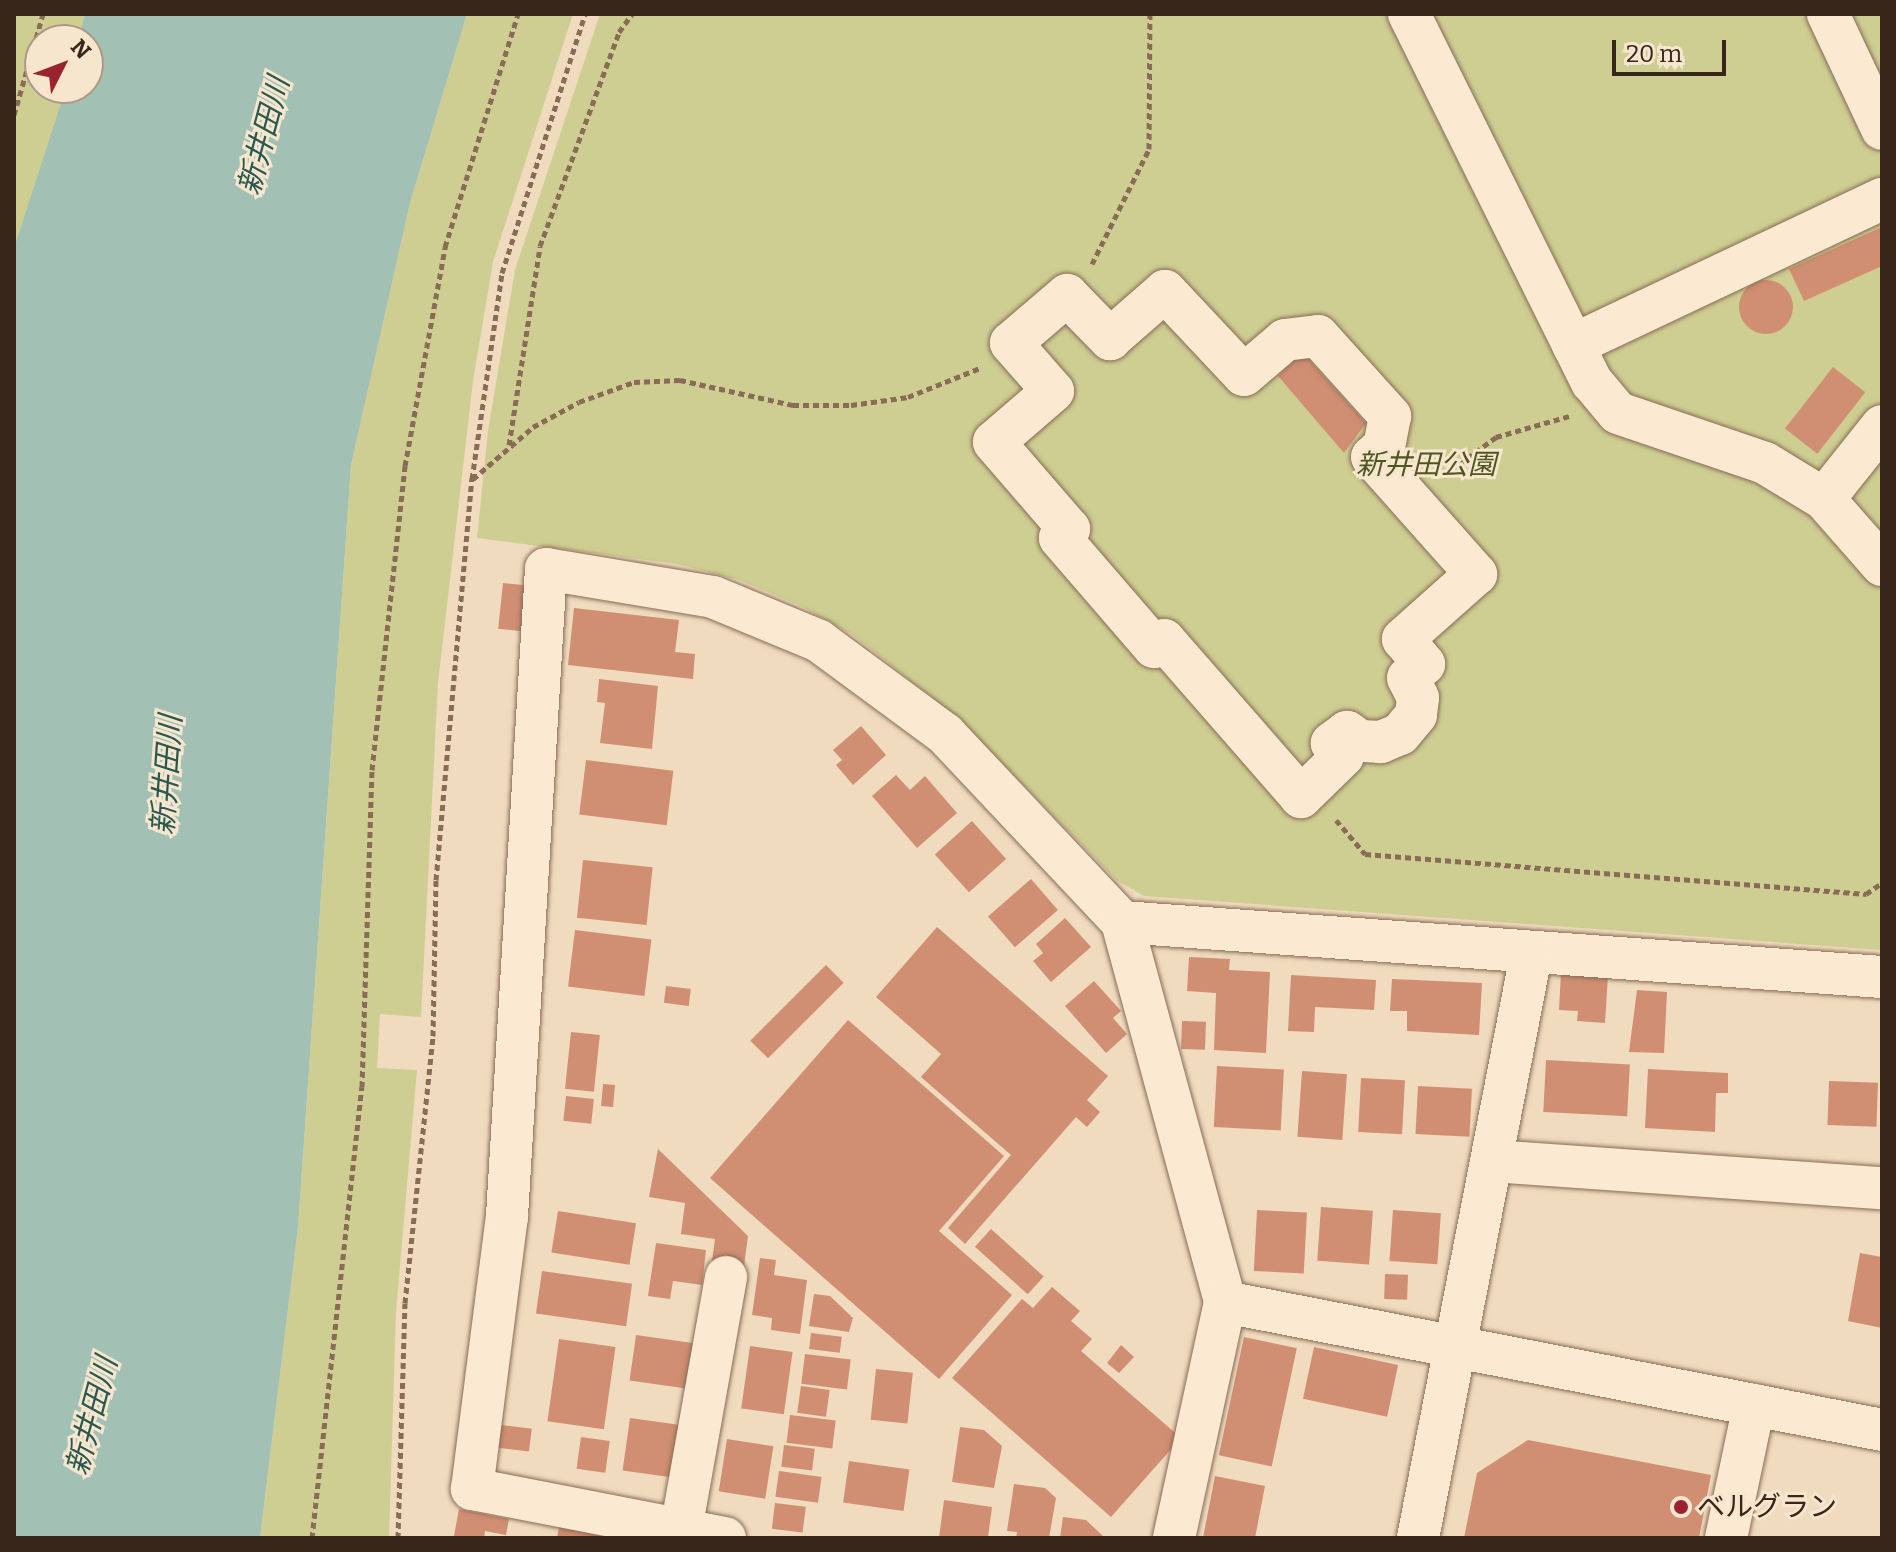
<!DOCTYPE html>
<html>
<head>
<meta charset="utf-8">
<style>
  body { margin:0 }
  #map { position:relative; width:1896px; height:1552px; overflow:hidden; background:#f0dbbe; font-family:Bitter,"Noto Sans JP",serif }
  div>[style] { position:absolute }
  [style*='--x'] { left:calc(var(--x)*1px); top:calc(var(--y)*1px); width:calc(var(--w)*1px); rotate:calc(var(--a)*1deg) }
  .green>* { inset:0; background:#cece92 }
  .water>* { inset:0; background:#a2c1b4 }
  .building>* { inset:0; background:#d08e72; transform-origin:0 0 }
  .round { border-radius:50% }
  .path>* { height:5px; margin-top:-2.5px; transform-origin:0; background:repeating-linear-gradient(90deg,#896b56 0 6px,transparent 0 10px) }
  .roads { filter:drop-shadow(0 0 2px #896b56) drop-shadow(0 0 2px #896b56) }
  .minor>* { height:42px; margin:-21px; padding:0 21px; transform-origin:21px; border-radius:21px; background:#fbead1 }
  .dots>* { width:22px; height:22px; translate:-50% -50%; box-sizing:border-box; border:4px solid #f7e6ce; border-radius:50% }
  span { translate:-50% -50%; white-space:nowrap; text-align:center; line-height:1.15; -webkit-text-stroke:6px #f7e6ce; paint-order:stroke }
  .park-label { font-size:28px; color:#4e5521; font-style:italic }
  .poi-label { font-size:28px; color:#38261b }
  .left { translate:0 -50%; text-align:left }
  .water-label { font-size:30px; color:#2a5850; font-style:italic }
  .frame { position:absolute; inset:0; border:16px solid #38261b; pointer-events:none }
  .north { position:absolute; left:24px; top:24px; width:80px; height:80px; box-sizing:border-box; background:#f7e6ce; border:2px solid #ab9986; border-radius:50%; rotate:48deg; font-size:22px; font-weight:700; line-height:32px; text-align:center; color:#38261b }
  .north::after { content:''; display:block; margin:auto; width:28px; height:36px; background:#9b2331; clip-path:polygon(50% 0,100% 100%,50% 72%,0 100%) }
  .scale { position:absolute; left:1612px; top:40px; width:114px; height:36px; box-sizing:border-box; border:4px solid #38261b; border-top:0; padding-left:10px; font-size:24px; line-height:28px; white-space:nowrap; color:#38261b; -webkit-text-stroke:6px #f7e6ce; paint-order:stroke }
</style>
</head>
<body>
<div id="map">
  <div class="green">
    <i style="clip-path:polygon(14px 14px,85px 14px,78px 40px,40px 40px,40px 88px,66px 88px,14px 288px)"></i>
    <i style="clip-path:polygon(467px 14px,573px 14px,493px 262px,473px 381px,438px 683px,421px 1017px,380px 1014px,377px 1068px,417px 1070px,396px 1312px,389px 1538px,260px 1538px,298px 1227px,351px 465px,410px 203px)"></i>
    <i style="clip-path:polygon(600px 14px,1882px 14px,1882px 950px,1144px 896px,1116px 880px,959px 719px,853px 635px,801px 606px,739px 580px,677px 564px,477px 538px,488px 431px,515px 270px)"></i>
  </div>
  <div class="water">
    <i style="clip-path:polygon(85px 14px,467px 14px,410px 203px,351px 465px,298px 1227px,260px 1538px,14px 1538px,14px 288px,16px 242px,66px 88px,88px 88px,88px 40px,78px 40px)"></i>
  </div>
  <div class="building">
    <i style="clip-path:polygon(1882px 227px,1882px 266px,1804px 301px,1789px 269px)"></i>
    <i class="round" style="left:1739px;top:280px;width:54px;height:54px"></i>
    <i style="clip-path:polygon(1302px 352px,1366px 423px,1344px 453px,1278px 376px)"></i>
    <i style="left:1833px;top:367px;width:41px;height:78px;rotate:38deg"></i>
    <i style="left:503px;top:583px;width:27px;height:46px;rotate:6deg"></i>
    <i style="clip-path:polygon(574px 608px,679px 620px,675px 652px,695px 654px,693px 679px,568px 665px)"></i>
    <i style="clip-path:polygon(599px 679px,658px 686px,652px 749px,600px 743px,605px 703px,597px 702px)"></i>
    <i style="clip-path:polygon(861px 726px,886px 755px,853px 785px,836px 765px,842px 760px,833px 750px)"></i>
    <i style="left:586px;top:760px;width:88px;height:55px;rotate:7deg"></i>
    <i style="clip-path:polygon(896px 775px,910px 790px,925px 776px,957px 813px,917px 848px,872px 796px)"></i>
    <i style="left:972px;top:821px;width:51px;height:50px;rotate:48deg"></i>
    <i style="left:583px;top:860px;width:70px;height:58px;rotate:6deg"></i>
    <i style="left:1031px;top:879px;width:41px;height:57px;rotate:49deg"></i>
    <i style="clip-path:polygon(1065px 918px,1091px 947px,1051px 982px,1033px 961px,1043px 953px,1036px 944px)"></i>
    <i style="clip-path:polygon(937px 927px,1108px 1076px,1087px 1100px,1100px 1112px,1087px 1127px,1076px 1117px,965px 1244px,948px 1228px,1011px 1155px,921px 1077px,941px 1054px,876px 997px)"></i>
    <i style="left:575px;top:930px;width:77px;height:57px;rotate:7deg"></i>
    <i style="clip-path:polygon(1189px 957px,1230px 959px,1229px 970px,1270px 972px,1266px 1053px,1214px 1050px,1216px 993px,1187px 991px)"></i>
    <i style="left:826px;top:965px;width:25px;height:107px;rotate:45deg"></i>
    <i style="clip-path:polygon(1561px 972px,1608px 975px,1605px 1023px,1577px 1021px,1578px 1011px,1559px 1010px)"></i>
    <i style="clip-path:polygon(1291px 975px,1376px 980px,1374px 1010px,1315px 1007px,1314px 1032px,1288px 1031px)"></i>
    <i style="clip-path:polygon(1392px 979px,1482px 983px,1479px 1035px,1407px 1031px,1407px 1011px,1390px 1011px)"></i>
    <i style="clip-path:polygon(1094px 981px,1121px 1011px,1113px 1018px,1127px 1034px,1106px 1053px,1065px 1006px)"></i>
    <i style="left:666px;top:986px;width:25px;height:17px;rotate:7deg"></i>
    <i style="clip-path:polygon(1637px 990px,1667px 992px,1664px 1053px,1629px 1052px)"></i>
    <i style="clip-path:polygon(848px 1020px,1004px 1156px,939px 1231px,1012px 1295px,939px 1379px,710px 1178px)"></i>
    <i style="left:1182px;top:1021px;width:24px;height:28px;rotate:2deg"></i>
    <i style="left:571px;top:1032px;width:29px;height:57px;rotate:6deg"></i>
    <i style="left:1546px;top:1060px;width:84px;height:52px;rotate:3deg"></i>
    <i style="left:1217px;top:1066px;width:67px;height:61px;rotate:3deg"></i>
    <i style="clip-path:polygon(1648px 1069px,1728px 1073px,1728px 1093px,1716px 1093px,1715px 1132px,1645px 1128px)"></i>
    <i style="left:1302px;top:1071px;width:45px;height:66px;rotate:4deg"></i>
    <i style="left:1361px;top:1078px;width:44px;height:54px;rotate:3deg"></i>
    <i style="left:1829px;top:1081px;width:49px;height:44px;rotate:2deg"></i>
    <i style="left:603px;top:1084px;width:12px;height:22px;rotate:5deg"></i>
    <i style="left:1418px;top:1086px;width:54px;height:48px;rotate:3deg"></i>
    <i style="left:566px;top:1096px;width:28px;height:25px;rotate:6deg"></i>
    <i style="clip-path:polygon(658px 1149px,748px 1236px,744px 1266px,712px 1261px,715px 1239px,681px 1234px,685px 1203px,649px 1197px)"></i>
    <i style="left:1321px;top:1207px;width:52px;height:54px;rotate:4deg"></i>
    <i style="left:1257px;top:1210px;width:50px;height:61px;rotate:3deg"></i>
    <i style="left:1393px;top:1210px;width:48px;height:51px;rotate:4deg"></i>
    <i style="left:558px;top:1211px;width:79px;height:42px;rotate:9deg"></i>
    <i style="left:991px;top:1229px;width:71px;height:24px;rotate:42deg"></i>
    <i style="clip-path:polygon(656px 1243px,706px 1250px,702px 1285px,673px 1281px,670px 1299px,648px 1296px)"></i>
    <i style="clip-path:polygon(1860px 1253px,1882px 1257px,1882px 1328px,1848px 1321px)"></i>
    <i style="clip-path:polygon(760px 1258px,776px 1260px,774px 1275px,807px 1280px,800px 1334px,771px 1330px,772px 1318px,752px 1315px)"></i>
    <i style="left:542px;top:1271px;width:91px;height:43px;rotate:8deg"></i>
    <i style="left:1385px;top:1274px;width:23px;height:25px;rotate:2deg"></i>
    <i style="clip-path:polygon(1052px 1287px,1080px 1311px,1071px 1321px,1092px 1339px,1081px 1351px,1181px 1438px,1111px 1517px,952px 1378px,1022px 1299px,1033px 1308px)"></i>
    <i style="clip-path:polygon(814px 1294px,830px 1296px,853px 1318px,849px 1332px,809px 1326px)"></i>
    <i style="left:811px;top:1333px;width:31px;height:16px;rotate:7deg"></i>
    <i style="left:636px;top:1335px;width:59px;height:46px;rotate:8deg"></i>
    <i style="left:1244px;top:1337px;width:54px;height:121px;rotate:12deg"></i>
    <i style="left:559px;top:1339px;width:57px;height:83px;rotate:8deg"></i>
    <i style="clip-path:polygon(1121px 1345px,1134px 1357px,1119px 1373px,1107px 1363px)"></i>
    <i style="left:750px;top:1346px;width:43px;height:63px;rotate:8deg"></i>
    <i style="left:1314px;top:1347px;width:86px;height:53px;rotate:12deg"></i>
    <i style="left:805px;top:1354px;width:46px;height:30px;rotate:7deg"></i>
    <i style="left:876px;top:1369px;width:37px;height:51px;rotate:6deg"></i>
    <i style="left:801px;top:1386px;width:29px;height:27px;rotate:8deg"></i>
    <i style="left:790px;top:1415px;width:46px;height:28px;rotate:7deg"></i>
    <i style="left:630px;top:1418px;width:49px;height:53px;rotate:8deg"></i>
    <i style="left:501px;top:1425px;width:31px;height:23px;rotate:7deg"></i>
    <i style="clip-path:polygon(960px 1427px,984px 1430px,1002px 1446px,994px 1488px,952px 1482px)"></i>
    <i style="left:581px;top:1437px;width:29px;height:32px;rotate:8deg"></i>
    <i style="left:727px;top:1439px;width:47px;height:53px;rotate:9deg"></i>
    <i style="clip-path:polygon(1528px 1440px,1711px 1475px,1699px 1538px,1464px 1538px,1477px 1473px)"></i>
    <i style="left:784px;top:1445px;width:31px;height:22px;rotate:7deg"></i>
    <i style="left:849px;top:1461px;width:61px;height:42px;rotate:8deg"></i>
    <i style="left:779px;top:1471px;width:43px;height:26px;rotate:8deg"></i>
    <i style="clip-path:polygon(1215px 1476px,1265px 1486px,1255px 1538px,1203px 1538px)"></i>
    <i style="clip-path:polygon(1014px 1484px,1045px 1488px,1056px 1498px,1049px 1538px,1016px 1538px,1017px 1532px,1007px 1531px)"></i>
    <i style="clip-path:polygon(944px 1500px,992px 1507px,988px 1538px,939px 1538px)"></i>
    <i style="left:775px;top:1503px;width:31px;height:26px;rotate:7deg"></i>
    <i style="clip-path:polygon(459px 1509px,509px 1519px,506px 1535px,485px 1531px,484px 1538px,454px 1536px)"></i>
    <i style="clip-path:polygon(1063px 1517px,1086px 1520px,1105px 1538px,1060px 1538px)"></i>
    <i style="clip-path:polygon(559px 1527px,607px 1537px,607px 1538px,557px 1538px)"></i>
  </div>
  <div class="path">
    <i style="--x:14;--y:115;--w:105;--a:-74"></i>
    <i style="--x:1092;--y:264;--w:128;--a:-63.6"></i>
    <i style="--x:1149;--y:149;--w:135;--a:-89.6"></i>
    <i style="--x:509;--y:445;--w:201;--a:-81.1"></i>
    <i style="--x:540;--y:246;--w:228;--a:-69.7"></i>
    <i style="--x:619;--y:32;--w:22;--a:-54"></i>
    <i style="--x:1443;--y:476;--w:66;--a:-36.3"></i>
    <i style="--x:1496;--y:437;--w:76;--a:-16"></i>
    <i style="--x:473;--y:479;--w:79;--a:-40.9"></i>
    <i style="--x:533;--y:427;--w:52;--a:-28.5"></i>
    <i style="--x:579;--y:402;--w:59;--a:-20"></i>
    <i style="--x:634;--y:382;--w:46;--a:-2.5"></i>
    <i style="--x:680;--y:380;--w:116;--a:12.5"></i>
    <i style="--x:793;--y:405;--w:58;--a:0"></i>
    <i style="--x:851;--y:405;--w:58;--a:-8"></i>
    <i style="--x:908;--y:397;--w:78;--a:-21.9"></i>
    <i style="--x:1336;--y:820;--w:45;--a:49.5"></i>
    <i style="--x:1365;--y:854;--w:503;--a:4.56"></i>
    <i style="--x:1866;--y:894;--w:19;--a:-35"></i>
    <i style="--x:312;--y:1538;--w:454;--a:-83.7"></i>
    <i style="--x:362;--y:1087;--w:317;--a:-88.2"></i>
    <i style="--x:372;--y:770;--w:306;--a:-83.8"></i>
    <i style="--x:405;--y:466;--w:223;--a:-79.6"></i>
    <i style="--x:445;--y:247;--w:244;--a:-72.6"></i>
    <i style="--x:398;--y:1538;--w:235;--a:-88.3"></i>
    <i style="--x:405;--y:1303;--w:268;--a:-84"></i>
    <i style="--x:433;--y:1036;--w:156;--a:-88.9"></i>
    <i style="--x:436;--y:880;--w:403;--a:-84.9"></i>
    <i style="--x:472;--y:479;--w:208;--a:-81.7"></i>
    <i style="--x:502;--y:273;--w:272;--a:-72.2"></i>
  </div>
  <div class="roads">
    <div class="minor">
      <i style="--x:1409;--y:14;--w:411;--a:63.6"></i>
      <i style="--x:1592;--y:382;--w:40;--a:50"></i>
      <i style="--x:1618;--y:413;--w:155;--a:18.8"></i>
      <i style="--x:1765;--y:463;--w:69;--a:31.4"></i>
      <i style="--x:1828;--y:14;--w:127;--a:64.8"></i>
      <i style="--x:1165;--y:291;--w:115;--a:46.8"></i>
      <i style="--x:1244;--y:375;--w:54;--a:-40.5"></i>
      <i style="--x:1285;--y:340;--w:33;--a:-7"></i>
      <i style="--x:1318;--y:336;--w:108;--a:48"></i>
      <i style="--x:1390;--y:416;--w:31;--a:101"></i>
      <i style="--x:1384;--y:446;--w:16;--a:137"></i>
      <i style="--x:1372;--y:457;--w:157;--a:48.4"></i>
      <i style="--x:1476;--y:574;--w:98;--a:138.3"></i>
      <i style="--x:1403;--y:639;--w:33;--a:50"></i>
      <i style="--x:1424;--y:664;--w:21;--a:139"></i>
      <i style="--x:1408;--y:678;--w:22;--a:63"></i>
      <i style="--x:1418;--y:698;--w:17;--a:97"></i>
      <i style="--x:1416;--y:715;--w:25;--a:130"></i>
      <i style="--x:1400;--y:734;--w:21;--a:157"></i>
      <i style="--x:1381;--y:742;--w:21;--a:-177"></i>
      <i style="--x:1360;--y:741;--w:16;--a:-145"></i>
      <i style="--x:1347;--y:732;--w:19;--a:144"></i>
      <i style="--x:1332;--y:743;--w:17;--a:50"></i>
      <i style="--x:1343;--y:756;--w:59;--a:135.7"></i>
      <i style="--x:1301;--y:797;--w:208;--a:-131.1"></i>
      <i style="--x:1164;--y:640;--w:12;--a:145"></i>
      <i style="--x:1154;--y:647;--w:144;--a:-130.8"></i>
      <i style="--x:1060;--y:538;--w:13;--a:-45"></i>
      <i style="--x:1069;--y:529;--w:115;--a:-130.8"></i>
      <i style="--x:994;--y:442;--w:78;--a:-40.8"></i>
      <i style="--x:1053;--y:391;--w:64;--a:-131.2"></i>
      <i style="--x:1011;--y:343;--w:74;--a:-40.6"></i>
      <i style="--x:1067;--y:295;--w:62;--a:45.7"></i>
      <i style="--x:1110;--y:339;--w:73;--a:-41.1"></i>
      <i style="--x:1573;--y:345;--w:342;--a:-25.3"></i>
      <i style="--x:1882;--y:426;--w:93;--a:128.5"></i>
      <i style="--x:1824;--y:499;--w:88;--a:48.7"></i>
      <i style="--x:1122;--y:922;--w:394;--a:74.8"></i>
      <i style="--x:1492;--y:1161;--w:391;--a:4"></i>
      <i style="--x:681;--y:1530;--w:257;--a:-79.9"></i>
      <i style="--x:725;--y:1538;--w:258;--a:-169"></i>
      <i style="--x:472;--y:1489;--w:275;--a:-82.7"></i>
      <i style="--x:507;--y:1216;--w:648;--a:-86.55"></i>
      <i style="--x:546;--y:569;--w:169;--a:9.5"></i>
      <i style="--x:713;--y:597;--w:115;--a:22.5"></i>
      <i style="--x:819;--y:641;--w:157;--a:36.4"></i>
      <i style="--x:945;--y:734;--w:258;--a:46.7"></i>
      <i style="--x:1122;--y:922;--w:762;--a:4.14"></i>
      <i style="--x:1174;--y:1538;--w:241;--a:-77.8"></i>
      <i style="--x:1225;--y:1302;--w:669;--a:11.02"></i>
      <i style="--x:1418;--y:1538;--w:594;--a:-79.03"></i>
      <i style="--x:1726;--y:1538;--w:136;--a:-78.1"></i>
    </div>
  </div>
  <div class="dots">
    <i style="left:1681px;top:1507px;background:#9b2331"></i>
  </div>
  <div class="park-label">
    <span style="left:1426px;top:465px">新井田公園</span>
  </div>
  <div class="poi-label">
    <span class="left" style="left:1697px;top:1507px">ベルグラン</span>
  </div>
  <div class="water-label">
    <span style="left:264px;top:136px;rotate:-75deg">新井田川</span>
    <span style="left:167px;top:775px;rotate:-86deg">新井田川</span>
    <span style="left:92px;top:1416px;rotate:-75deg">新井田川</span>
  </div>
  <div class="frame"></div>
  <div class="north">N</div>
  <div class="scale">20 m</div>
</div>
</body>
</html>
